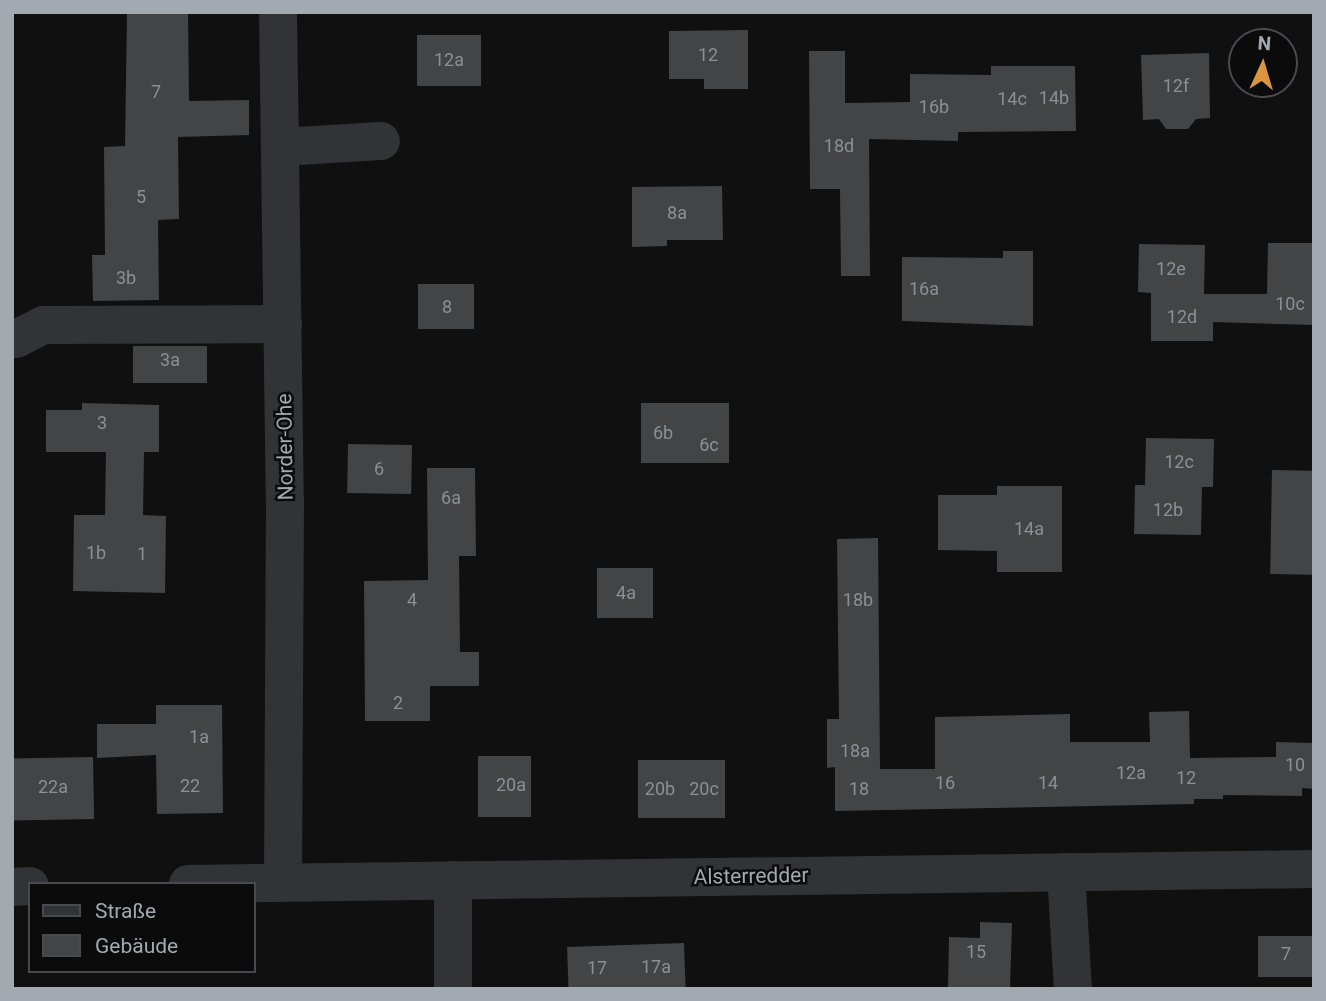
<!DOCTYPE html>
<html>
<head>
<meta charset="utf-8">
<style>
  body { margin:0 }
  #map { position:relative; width:1326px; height:1001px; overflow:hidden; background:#101011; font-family:Roboto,sans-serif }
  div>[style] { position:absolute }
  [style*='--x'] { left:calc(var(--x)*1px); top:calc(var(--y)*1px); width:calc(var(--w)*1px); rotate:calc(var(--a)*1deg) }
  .building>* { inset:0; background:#424446; transform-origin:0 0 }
  .minor>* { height:38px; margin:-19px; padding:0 19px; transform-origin:19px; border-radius:19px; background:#323336 }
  span { translate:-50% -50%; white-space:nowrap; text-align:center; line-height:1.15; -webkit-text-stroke:5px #0b0b0c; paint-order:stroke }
  .number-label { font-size:18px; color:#8b9096 }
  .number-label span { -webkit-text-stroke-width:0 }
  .street-label { font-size:21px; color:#a3a9b0 }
  .frame { position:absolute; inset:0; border:14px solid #a3a9b0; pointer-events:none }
  .legend { position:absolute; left:28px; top:882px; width:228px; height:91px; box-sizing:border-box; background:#0b0b0c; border:2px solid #484a4e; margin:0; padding:9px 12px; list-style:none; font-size:21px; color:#a3a9b0 }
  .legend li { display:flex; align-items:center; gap:14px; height:35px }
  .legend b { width:35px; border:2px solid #484a4e }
  .north { position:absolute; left:1228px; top:28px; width:70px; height:70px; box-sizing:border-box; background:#0b0b0c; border:2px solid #484a4e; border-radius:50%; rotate:4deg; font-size:19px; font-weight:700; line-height:28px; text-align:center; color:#a3a9b0 }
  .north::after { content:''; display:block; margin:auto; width:24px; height:32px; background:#d99540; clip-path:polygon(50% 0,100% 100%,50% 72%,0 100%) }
</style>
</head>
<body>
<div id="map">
  <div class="building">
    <i style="clip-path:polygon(127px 12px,188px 12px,189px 101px,249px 100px,249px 135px,178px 137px,179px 219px,158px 220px,159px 300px,93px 301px,92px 255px,105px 255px,104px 147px,125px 146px)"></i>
    <i style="clip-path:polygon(748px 30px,748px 89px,704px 89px,704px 79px,669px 79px,669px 31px)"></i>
    <i style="left:417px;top:35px;width:64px;height:51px"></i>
    <i style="clip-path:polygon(809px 51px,845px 51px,845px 103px,910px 102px,910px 74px,991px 75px,991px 66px,1075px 66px,1076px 131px,958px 132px,958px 141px,869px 139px,870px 276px,841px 276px,840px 189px,810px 189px)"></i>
    <i style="clip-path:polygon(1209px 53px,1210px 118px,1196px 119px,1188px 129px,1166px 129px,1159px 119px,1143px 120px,1141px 55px)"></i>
    <i style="clip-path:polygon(722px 186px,723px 240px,667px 240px,667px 246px,632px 247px,632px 187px)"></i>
    <i style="clip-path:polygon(1268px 243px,1314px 243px,1314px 325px,1213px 322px,1213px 341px,1151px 341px,1151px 293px,1138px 292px,1139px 244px,1205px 245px,1204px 294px,1267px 294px)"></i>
    <i style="clip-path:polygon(1003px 251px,1033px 251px,1033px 326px,902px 321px,902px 257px,1003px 258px)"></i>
    <i style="left:418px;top:284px;width:56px;height:45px"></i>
    <i style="left:133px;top:346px;width:74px;height:37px"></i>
    <i style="clip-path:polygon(82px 403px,159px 405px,159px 452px,144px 452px,143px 515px,166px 516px,165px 593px,73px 591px,74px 515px,105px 515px,106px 452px,46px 452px,46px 410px,82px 410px)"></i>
    <i style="left:641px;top:403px;width:88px;height:60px"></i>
    <i style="clip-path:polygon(1146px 438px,1214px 439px,1213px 487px,1202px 487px,1201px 535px,1134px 534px,1135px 485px,1145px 485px)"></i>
    <i style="left:348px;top:444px;width:64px;height:49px;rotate:1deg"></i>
    <i style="clip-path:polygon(427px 468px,475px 468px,476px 556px,459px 556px,460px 652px,479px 652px,479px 686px,430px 686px,430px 721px,365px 721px,364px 581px,428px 580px)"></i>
    <i style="left:1272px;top:470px;width:42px;height:104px;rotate:1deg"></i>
    <i style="clip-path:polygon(997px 486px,1062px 486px,1062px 572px,997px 572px,997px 551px,938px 550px,938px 495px,997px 495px)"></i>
    <i style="clip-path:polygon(878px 538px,880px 769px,935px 769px,935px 717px,1070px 714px,1070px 742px,1150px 742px,1149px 712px,1189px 711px,1190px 758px,1276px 757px,1276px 742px,1314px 743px,1314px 789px,1302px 788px,1302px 796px,1223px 795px,1223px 799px,1194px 799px,1194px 804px,835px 811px,835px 767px,827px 768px,827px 719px,839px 719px,837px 539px)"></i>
    <i style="left:597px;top:568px;width:56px;height:50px"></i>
    <i style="clip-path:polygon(156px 705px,222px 705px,223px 813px,157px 814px,156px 755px,97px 758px,97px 724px,156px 724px)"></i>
    <i style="left:478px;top:756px;width:53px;height:61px"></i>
    <i style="left:93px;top:757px;width:62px;height:81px;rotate:89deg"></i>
    <i style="left:638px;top:760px;width:87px;height:58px"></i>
    <i style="clip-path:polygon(980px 922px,1012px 923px,1010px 989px,948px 989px,949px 937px,980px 938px)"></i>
    <i style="left:1314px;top:936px;width:41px;height:56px;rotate:90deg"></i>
    <i style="left:684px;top:943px;width:46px;height:117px;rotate:88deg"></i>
  </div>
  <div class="minor">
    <i style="--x:278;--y:12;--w:489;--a:89.2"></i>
    <i style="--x:285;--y:501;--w:381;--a:90.3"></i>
    <i style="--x:281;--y:147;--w:100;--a:-3.4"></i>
    <i style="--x:16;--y:339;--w:30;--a:-27"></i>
    <i style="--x:43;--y:325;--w:240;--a:-0.2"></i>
    <i style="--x:1066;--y:872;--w:117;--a:86.6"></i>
    <i style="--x:453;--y:880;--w:109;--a:90"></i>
    <i style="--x:188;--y:884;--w:1126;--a:-0.76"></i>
    <i style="--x:12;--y:887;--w:18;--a:-3"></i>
  </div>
  <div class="number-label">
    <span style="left:708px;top:55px">12</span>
    <span style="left:449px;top:60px">12a</span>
    <span style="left:1176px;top:86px">12f</span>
    <span style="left:156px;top:92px">7</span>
    <span style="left:1054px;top:98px">14b</span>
    <span style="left:1012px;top:99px">14c</span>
    <span style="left:934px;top:107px">16b</span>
    <span style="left:839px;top:146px">18d</span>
    <span style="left:141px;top:197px">5</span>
    <span style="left:677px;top:213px">8a</span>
    <span style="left:1171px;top:269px">12e</span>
    <span style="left:126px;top:278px">3b</span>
    <span style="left:924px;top:289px">16a</span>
    <span style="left:1290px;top:304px">10c</span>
    <span style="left:447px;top:307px">8</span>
    <span style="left:1182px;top:317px">12d</span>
    <span style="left:170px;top:360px">3a</span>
    <span style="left:102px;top:423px">3</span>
    <span style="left:663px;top:433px">6b</span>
    <span style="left:709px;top:445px">6c</span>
    <span style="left:1179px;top:462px">12c</span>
    <span style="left:379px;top:469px">6</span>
    <span style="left:451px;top:498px">6a</span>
    <span style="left:1168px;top:510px">12b</span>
    <span style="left:1029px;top:529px">14a</span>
    <span style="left:96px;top:553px">1b</span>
    <span style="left:142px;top:554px">1</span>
    <span style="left:626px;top:593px">4a</span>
    <span style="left:412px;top:600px">4</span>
    <span style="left:858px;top:600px">18b</span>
    <span style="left:398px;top:703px">2</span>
    <span style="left:199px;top:737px">1a</span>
    <span style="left:855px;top:751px">18a</span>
    <span style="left:1295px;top:765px">10</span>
    <span style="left:1131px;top:773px">12a</span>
    <span style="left:1186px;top:778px">12</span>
    <span style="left:945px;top:783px">16</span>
    <span style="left:1048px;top:783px">14</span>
    <span style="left:511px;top:785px">20a</span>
    <span style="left:190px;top:786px">22</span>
    <span style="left:53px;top:787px">22a</span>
    <span style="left:660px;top:789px">20b</span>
    <span style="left:704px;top:789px">20c</span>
    <span style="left:859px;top:789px">18</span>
    <span style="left:976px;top:952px">15</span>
    <span style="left:1286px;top:954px">7</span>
    <span style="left:656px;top:967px">17a</span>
    <span style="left:597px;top:968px">17</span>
  </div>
  <div class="street-label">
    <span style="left:285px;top:447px;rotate:-91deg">Norder-Ohe</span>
    <span style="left:751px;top:876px;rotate:-1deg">Alsterredder</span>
  </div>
  <div class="frame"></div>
  <ul class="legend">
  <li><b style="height:9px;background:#323336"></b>Straße</li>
  <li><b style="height:19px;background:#424446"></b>Gebäude</li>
  </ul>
  <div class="north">N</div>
</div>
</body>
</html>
